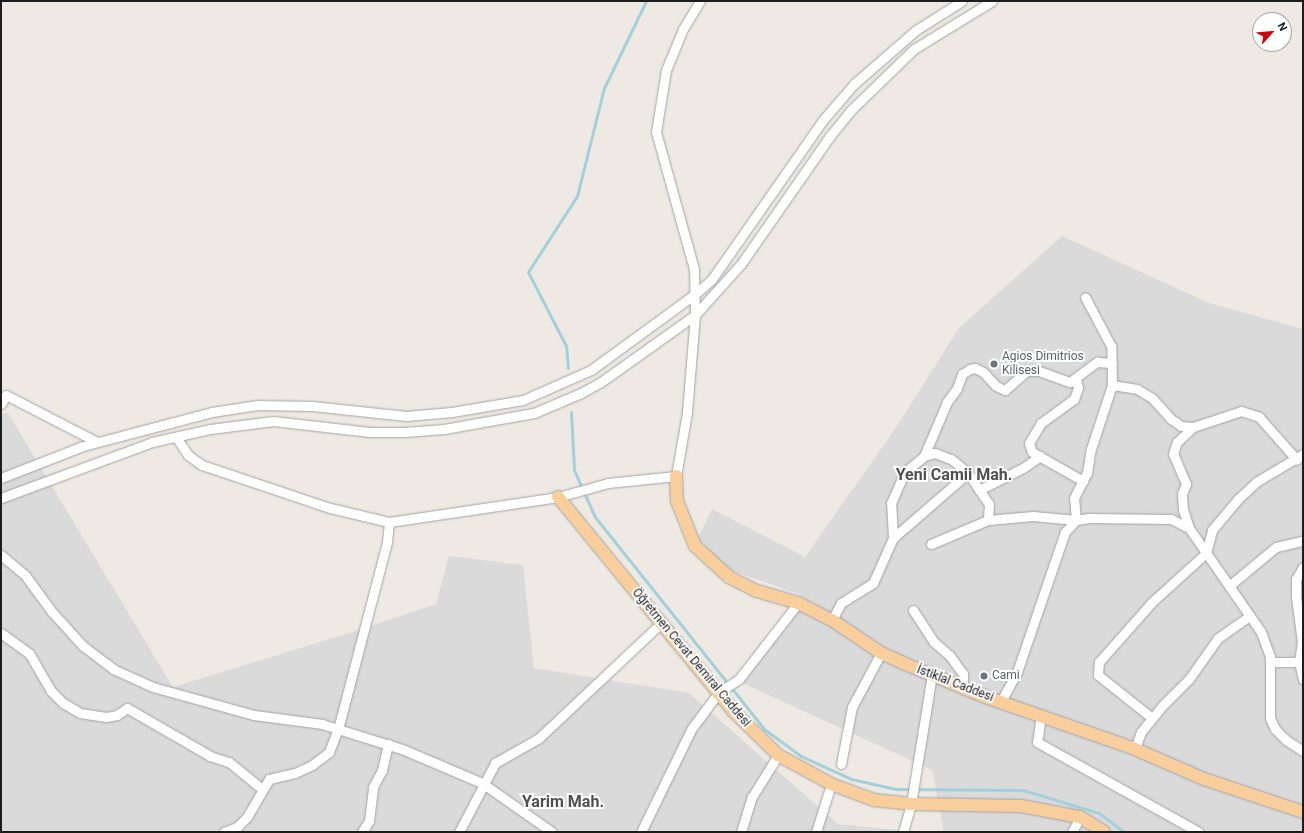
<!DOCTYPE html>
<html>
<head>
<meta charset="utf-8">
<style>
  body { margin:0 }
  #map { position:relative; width:1304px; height:833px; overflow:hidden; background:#eeeae3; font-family:Roboto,sans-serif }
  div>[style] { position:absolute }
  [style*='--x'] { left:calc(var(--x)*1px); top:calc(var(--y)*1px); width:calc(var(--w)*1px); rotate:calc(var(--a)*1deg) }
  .residential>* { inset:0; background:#dbdada }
  .stream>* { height:3px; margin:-1.5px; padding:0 1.5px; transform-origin:1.5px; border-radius:1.5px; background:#a4d0db }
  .roads { filter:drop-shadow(0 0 1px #a4a4a4) drop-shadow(0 0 1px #a4a4a4) }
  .minor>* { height:9px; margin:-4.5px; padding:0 4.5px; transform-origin:4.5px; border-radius:4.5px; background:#fff }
  .major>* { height:12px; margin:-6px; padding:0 6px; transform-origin:6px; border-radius:6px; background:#f9ce9d }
  .dots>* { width:11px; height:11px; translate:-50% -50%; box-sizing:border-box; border:2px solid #fff; border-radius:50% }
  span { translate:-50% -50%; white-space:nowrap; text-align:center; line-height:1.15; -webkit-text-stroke:4px #fff; paint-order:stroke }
  .worship-label { font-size:12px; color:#5b616d }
  .left { translate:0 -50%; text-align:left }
  .street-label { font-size:12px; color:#1d1d1d }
  .district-label { font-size:16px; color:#505050; font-weight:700 }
  .frame { position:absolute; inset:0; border:2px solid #1d1d1d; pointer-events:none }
  .north { position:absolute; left:1252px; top:12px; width:40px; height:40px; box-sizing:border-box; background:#fff; border:1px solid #a5a5a5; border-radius:50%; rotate:63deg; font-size:11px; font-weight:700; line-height:16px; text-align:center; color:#1d1d1d }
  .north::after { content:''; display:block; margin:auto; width:14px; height:18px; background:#c4060d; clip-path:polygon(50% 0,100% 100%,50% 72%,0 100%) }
</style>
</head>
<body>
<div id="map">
  <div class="residential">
    <i style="clip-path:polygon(1062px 236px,1209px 303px,1303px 329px,1303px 832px,944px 832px,932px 770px,736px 680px,801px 595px,724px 568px,698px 538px,712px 509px,805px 557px,895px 429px,959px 328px)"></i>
    <i style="clip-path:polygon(8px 413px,173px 687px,362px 629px,436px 604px,449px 556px,523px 565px,534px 668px,689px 693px,838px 824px,916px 832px,1px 832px,1px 414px)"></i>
  </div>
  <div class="stream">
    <i style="--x:568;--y:368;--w:22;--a:-95"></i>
    <i style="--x:566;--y:346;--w:83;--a:-117.2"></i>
    <i style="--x:528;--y:272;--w:90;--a:-57.2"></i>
    <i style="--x:577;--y:196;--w:111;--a:-76"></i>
    <i style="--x:604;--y:88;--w:97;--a:-64.2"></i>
    <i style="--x:571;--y:412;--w:58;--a:87"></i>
    <i style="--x:574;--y:470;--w:51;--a:65.9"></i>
    <i style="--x:595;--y:517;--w:271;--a:51.4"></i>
    <i style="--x:764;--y:729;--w:46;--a:36.1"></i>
    <i style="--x:801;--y:756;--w:55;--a:24.7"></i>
    <i style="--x:851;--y:779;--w:46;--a:12.5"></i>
    <i style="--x:896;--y:789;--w:127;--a:0.5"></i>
    <i style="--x:1023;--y:790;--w:79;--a:16.8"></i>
    <i style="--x:1099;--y:813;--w:31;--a:37"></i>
  </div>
  <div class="roads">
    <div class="minor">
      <i style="--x:1076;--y:378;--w:10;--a:79"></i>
      <i style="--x:1078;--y:388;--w:12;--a:110"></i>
      <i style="--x:1074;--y:399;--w:41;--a:144"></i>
      <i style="--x:1041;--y:423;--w:23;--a:121"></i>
      <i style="--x:1029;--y:443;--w:9;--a:72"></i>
      <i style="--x:1032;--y:452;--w:59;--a:29.6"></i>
      <i style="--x:1112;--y:385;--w:25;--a:9"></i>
      <i style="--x:1137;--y:389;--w:17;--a:31"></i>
      <i style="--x:1152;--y:398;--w:28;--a:48"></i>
      <i style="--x:1171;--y:419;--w:12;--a:35"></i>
      <i style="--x:1181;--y:426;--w:12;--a:5"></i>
      <i style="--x:1193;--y:427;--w:51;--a:-18.4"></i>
      <i style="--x:1241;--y:411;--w:19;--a:18"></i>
      <i style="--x:1259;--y:417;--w:57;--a:48.5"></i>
      <i style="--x:1;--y:404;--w:10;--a:-61"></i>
      <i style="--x:6;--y:395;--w:102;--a:27.3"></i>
      <i style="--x:176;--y:437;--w:22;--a:56"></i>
      <i style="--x:188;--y:455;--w:17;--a:36"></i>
      <i style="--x:202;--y:465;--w:135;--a:18.6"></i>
      <i style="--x:330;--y:508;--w:61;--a:13.3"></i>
      <i style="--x:924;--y:456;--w:59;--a:-66.9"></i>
      <i style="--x:947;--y:402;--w:17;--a:-54"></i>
      <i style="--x:957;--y:388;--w:15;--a:-70"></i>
      <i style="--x:962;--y:374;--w:9;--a:-32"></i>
      <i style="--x:970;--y:369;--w:5;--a:-11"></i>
      <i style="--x:975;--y:368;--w:9;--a:27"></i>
      <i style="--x:983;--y:372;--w:19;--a:47"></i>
      <i style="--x:996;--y:386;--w:10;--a:24"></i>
      <i style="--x:1005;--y:390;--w:29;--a:-41"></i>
      <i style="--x:1027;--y:371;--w:12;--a:0"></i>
      <i style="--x:1039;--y:371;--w:33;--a:20"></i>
      <i style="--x:1070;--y:382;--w:34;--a:-37"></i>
      <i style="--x:1097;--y:362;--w:15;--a:4"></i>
      <i style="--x:1;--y:478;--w:88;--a:-21.3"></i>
      <i style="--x:83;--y:446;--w:133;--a:-14.8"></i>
      <i style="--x:212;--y:412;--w:46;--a:-8.8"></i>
      <i style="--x:257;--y:405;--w:55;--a:1"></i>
      <i style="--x:312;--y:406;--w:95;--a:6.1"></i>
      <i style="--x:406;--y:416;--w:46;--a:-5"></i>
      <i style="--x:452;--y:412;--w:72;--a:-9.6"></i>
      <i style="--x:523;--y:400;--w:74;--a:-23.8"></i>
      <i style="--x:591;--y:370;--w:129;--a:-36.2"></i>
      <i style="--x:695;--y:294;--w:23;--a:-41"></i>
      <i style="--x:712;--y:279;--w:194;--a:-55.1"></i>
      <i style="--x:823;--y:120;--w:48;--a:-49.3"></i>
      <i style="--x:854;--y:84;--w:82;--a:-41.1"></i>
      <i style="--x:916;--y:30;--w:54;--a:-32.2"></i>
      <i style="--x:979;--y:490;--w:49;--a:-26.6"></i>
      <i style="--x:1023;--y:468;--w:21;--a:-35"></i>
      <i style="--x:1;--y:498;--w:161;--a:-20.3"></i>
      <i style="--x:152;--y:442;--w:59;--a:-12.6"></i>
      <i style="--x:210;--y:429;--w:64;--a:-7.2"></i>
      <i style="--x:273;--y:421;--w:97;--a:6.5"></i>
      <i style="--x:369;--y:432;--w:35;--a:0"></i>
      <i style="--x:404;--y:432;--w:40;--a:-4.3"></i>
      <i style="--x:444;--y:429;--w:91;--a:-10.1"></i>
      <i style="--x:534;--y:413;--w:51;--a:-23.1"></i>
      <i style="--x:581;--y:393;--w:23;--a:-29"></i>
      <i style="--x:601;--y:382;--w:115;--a:-35.5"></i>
      <i style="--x:695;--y:315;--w:69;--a:-48"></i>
      <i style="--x:741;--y:264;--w:156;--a:-55.2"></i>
      <i style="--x:830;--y:136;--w:32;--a:-51"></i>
      <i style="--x:850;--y:111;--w:89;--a:-44.1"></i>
      <i style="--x:914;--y:49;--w:92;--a:-31.6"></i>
      <i style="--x:1189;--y:528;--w:19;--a:-108"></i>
      <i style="--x:1183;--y:510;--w:16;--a:-94"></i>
      <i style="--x:1182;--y:494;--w:11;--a:-68"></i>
      <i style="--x:1186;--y:484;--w:33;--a:-113"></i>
      <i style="--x:1173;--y:454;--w:13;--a:-72"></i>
      <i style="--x:1177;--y:442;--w:22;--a:-43"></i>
      <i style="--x:893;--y:538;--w:99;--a:-40.9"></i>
      <i style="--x:931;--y:544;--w:62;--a:-22.8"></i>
      <i style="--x:988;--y:520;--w:45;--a:-5.1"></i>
      <i style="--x:1033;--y:516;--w:43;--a:5.3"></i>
      <i style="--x:1076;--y:520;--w:13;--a:-9"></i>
      <i style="--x:1089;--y:518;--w:82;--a:0.7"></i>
      <i style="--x:1171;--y:519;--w:20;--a:27"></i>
      <i style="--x:1189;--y:528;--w:126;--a:55.3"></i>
      <i style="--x:1261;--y:632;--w:27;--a:70"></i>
      <i style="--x:1270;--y:657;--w:61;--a:90"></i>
      <i style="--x:1270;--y:718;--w:12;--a:66"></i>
      <i style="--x:1275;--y:729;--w:16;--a:45"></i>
      <i style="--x:1286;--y:740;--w:20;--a:33"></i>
      <i style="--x:1;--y:555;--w:31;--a:40"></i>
      <i style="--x:25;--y:575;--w:46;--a:53.9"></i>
      <i style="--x:52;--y:612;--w:46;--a:47.6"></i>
      <i style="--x:83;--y:646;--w:38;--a:37"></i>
      <i style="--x:113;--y:669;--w:44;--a:24.2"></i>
      <i style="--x:153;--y:687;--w:105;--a:15.5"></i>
      <i style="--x:254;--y:715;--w:69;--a:7.5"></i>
      <i style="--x:322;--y:724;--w:84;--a:17.4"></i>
      <i style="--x:402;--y:749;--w:87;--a:23"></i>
      <i style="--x:482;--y:783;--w:85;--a:35"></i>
      <i style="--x:1303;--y:567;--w:14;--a:120"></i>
      <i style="--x:1296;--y:579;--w:18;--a:90"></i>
      <i style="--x:1296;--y:597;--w:45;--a:82.4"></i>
      <i style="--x:1302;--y:642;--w:20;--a:99"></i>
      <i style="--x:1299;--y:662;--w:18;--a:77"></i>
      <i style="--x:1229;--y:586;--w:61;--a:-39.7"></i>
      <i style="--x:1276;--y:547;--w:28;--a:-13"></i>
      <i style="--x:913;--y:610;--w:38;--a:57"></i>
      <i style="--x:934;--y:642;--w:21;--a:41"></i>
      <i style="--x:950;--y:656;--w:22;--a:54"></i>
      <i style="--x:963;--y:674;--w:14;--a:90"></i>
      <i style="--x:832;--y:620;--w:19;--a:-62"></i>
      <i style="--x:841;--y:603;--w:38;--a:-32"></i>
      <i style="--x:873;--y:583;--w:49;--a:-66"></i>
      <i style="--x:893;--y:538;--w:35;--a:-93"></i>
      <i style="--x:891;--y:503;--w:34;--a:-66"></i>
      <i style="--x:905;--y:472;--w:25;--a:-40"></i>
      <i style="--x:924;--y:456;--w:11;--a:-15"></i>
      <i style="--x:935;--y:453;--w:17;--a:21"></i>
      <i style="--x:951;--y:459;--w:22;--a:39"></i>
      <i style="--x:968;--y:473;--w:37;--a:56"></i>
      <i style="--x:989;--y:504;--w:16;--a:94"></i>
      <i style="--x:1;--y:633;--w:34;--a:36"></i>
      <i style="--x:29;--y:653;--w:44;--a:59.9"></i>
      <i style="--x:51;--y:691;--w:17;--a:45"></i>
      <i style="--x:63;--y:703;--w:20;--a:30"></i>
      <i style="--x:80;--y:713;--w:26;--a:9"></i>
      <i style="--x:106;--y:717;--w:11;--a:-10"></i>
      <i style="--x:117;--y:715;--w:12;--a:-35"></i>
      <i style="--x:127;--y:708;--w:96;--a:30"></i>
      <i style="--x:210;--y:756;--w:20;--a:18"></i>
      <i style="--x:229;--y:762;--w:43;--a:39.3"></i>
      <i style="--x:1271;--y:662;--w:28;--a:0"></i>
      <i style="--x:1001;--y:701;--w:33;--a:-61"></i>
      <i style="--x:1017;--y:672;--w:148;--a:-71.1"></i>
      <i style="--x:1065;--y:532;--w:16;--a:-47"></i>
      <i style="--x:1076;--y:520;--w:22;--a:-95"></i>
      <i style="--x:1074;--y:498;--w:28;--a:-63"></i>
      <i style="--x:1087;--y:473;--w:24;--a:-81"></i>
      <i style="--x:1091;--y:449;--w:67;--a:-71.8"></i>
      <i style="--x:1112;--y:385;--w:39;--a:-91"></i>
      <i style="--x:1111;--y:346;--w:55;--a:-118"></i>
      <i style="--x:1041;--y:715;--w:27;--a:98"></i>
      <i style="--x:1037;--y:742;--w:185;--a:29.1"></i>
      <i style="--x:1152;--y:718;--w:69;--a:-141.5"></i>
      <i style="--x:1098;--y:675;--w:13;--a:-86"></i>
      <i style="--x:1099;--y:662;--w:80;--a:-48.5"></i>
      <i style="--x:1152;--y:602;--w:73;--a:-42.2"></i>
      <i style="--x:1206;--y:553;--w:24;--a:-75"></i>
      <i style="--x:1212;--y:530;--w:40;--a:-50"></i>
      <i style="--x:1238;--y:499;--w:25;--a:-43"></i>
      <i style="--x:1256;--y:482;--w:55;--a:-30.8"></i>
      <i style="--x:1135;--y:749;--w:18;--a:-71"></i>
      <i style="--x:1141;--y:732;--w:35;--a:-51"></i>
      <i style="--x:1163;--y:705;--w:37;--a:-45"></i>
      <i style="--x:1189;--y:679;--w:50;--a:-54.7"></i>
      <i style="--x:1218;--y:638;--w:39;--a:-35"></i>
      <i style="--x:841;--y:764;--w:58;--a:-79.1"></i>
      <i style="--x:852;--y:707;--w:61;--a:-61.8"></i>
      <i style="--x:224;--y:832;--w:14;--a:-21"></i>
      <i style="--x:237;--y:827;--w:14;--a:-45"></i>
      <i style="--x:247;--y:817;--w:44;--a:-59.9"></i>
      <i style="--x:269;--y:779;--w:27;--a:-13"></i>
      <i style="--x:295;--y:773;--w:19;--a:-25"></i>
      <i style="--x:312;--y:765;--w:21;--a:-37"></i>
      <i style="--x:329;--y:752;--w:25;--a:-69"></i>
      <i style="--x:338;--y:729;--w:193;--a:-75.3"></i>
      <i style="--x:387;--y:542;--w:20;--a:-84"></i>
      <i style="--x:389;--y:522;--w:171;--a:-8.4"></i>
      <i style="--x:558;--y:497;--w:52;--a:-15.6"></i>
      <i style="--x:608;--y:483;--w:68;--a:-5.9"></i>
      <i style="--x:676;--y:476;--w:65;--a:-80.2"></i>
      <i style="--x:687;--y:412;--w:97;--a:-85.3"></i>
      <i style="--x:695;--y:315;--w:46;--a:-91.2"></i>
      <i style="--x:694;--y:269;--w:142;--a:-105.5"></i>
      <i style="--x:656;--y:132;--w:63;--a:-80.8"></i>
      <i style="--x:666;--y:70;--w:44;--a:-67.5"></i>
      <i style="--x:683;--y:29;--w:33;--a:-59"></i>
      <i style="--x:362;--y:832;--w:13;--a:-58"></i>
      <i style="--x:369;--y:821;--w:34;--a:-83"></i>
      <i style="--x:373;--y:787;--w:19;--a:-62"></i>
      <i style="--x:382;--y:770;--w:27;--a:-77"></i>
      <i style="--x:459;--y:832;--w:78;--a:-62.4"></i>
      <i style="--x:495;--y:763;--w:51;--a:-29.6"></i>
      <i style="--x:539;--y:738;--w:168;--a:-43.3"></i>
      <i style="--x:641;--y:832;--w:116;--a:-63.9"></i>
      <i style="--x:692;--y:728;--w:45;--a:-53.1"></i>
      <i style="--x:719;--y:692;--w:24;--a:-33"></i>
      <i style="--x:739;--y:679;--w:96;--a:-52.2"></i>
      <i style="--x:741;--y:832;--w:37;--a:-73"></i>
      <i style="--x:752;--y:797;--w:49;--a:-58.2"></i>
      <i style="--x:816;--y:832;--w:50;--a:-72.6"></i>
      <i style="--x:903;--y:832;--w:29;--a:-74"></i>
      <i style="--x:911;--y:804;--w:131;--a:-80.8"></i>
      <i style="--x:1072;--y:832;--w:17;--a:-62"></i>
    </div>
    <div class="major">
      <i style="--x:676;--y:476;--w:25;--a:88"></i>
      <i style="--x:677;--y:501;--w:48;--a:68.2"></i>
      <i style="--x:695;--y:546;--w:46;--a:42.4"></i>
      <i style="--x:729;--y:577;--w:31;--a:27"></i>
      <i style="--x:757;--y:591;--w:43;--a:16.3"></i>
      <i style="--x:798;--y:603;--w:38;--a:27"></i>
      <i style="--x:832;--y:620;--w:59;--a:34"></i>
      <i style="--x:881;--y:653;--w:24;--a:24"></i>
      <i style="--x:903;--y:663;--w:87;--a:22.4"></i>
      <i style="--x:983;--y:696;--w:161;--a:19.2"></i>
      <i style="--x:1135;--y:749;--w:75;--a:23.5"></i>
      <i style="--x:1204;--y:779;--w:104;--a:18.4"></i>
      <i style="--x:558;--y:497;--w:278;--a:50.7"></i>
      <i style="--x:734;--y:712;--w:62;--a:44.3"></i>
      <i style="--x:778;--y:755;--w:60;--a:28.7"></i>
      <i style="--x:831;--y:784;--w:46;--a:20.4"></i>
      <i style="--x:874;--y:800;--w:37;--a:6"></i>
      <i style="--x:911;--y:804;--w:110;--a:1"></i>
      <i style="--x:1021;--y:806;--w:60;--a:10.6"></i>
      <i style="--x:1080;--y:817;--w:28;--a:32"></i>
    </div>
  </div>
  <div class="dots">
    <i style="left:994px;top:364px;background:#6b7280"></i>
    <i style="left:984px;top:676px;background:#6b7280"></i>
  </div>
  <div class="worship-label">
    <span class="left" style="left:1002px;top:364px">Agios Dimitrios<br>Kilisesi</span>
    <span class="left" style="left:992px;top:676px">Cami</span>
  </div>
  <div class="street-label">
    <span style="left:691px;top:658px;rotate:50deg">Öğretmen Cevat Demiral Caddesi</span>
    <span style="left:955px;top:684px;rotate:21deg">İstiklal Caddesi</span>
  </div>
  <div class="district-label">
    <span style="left:954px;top:475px">Yeni Camii Mah.</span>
    <span style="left:563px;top:802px">Yarim Mah.</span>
  </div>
  <div class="frame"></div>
  <div class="north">N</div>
</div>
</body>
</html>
